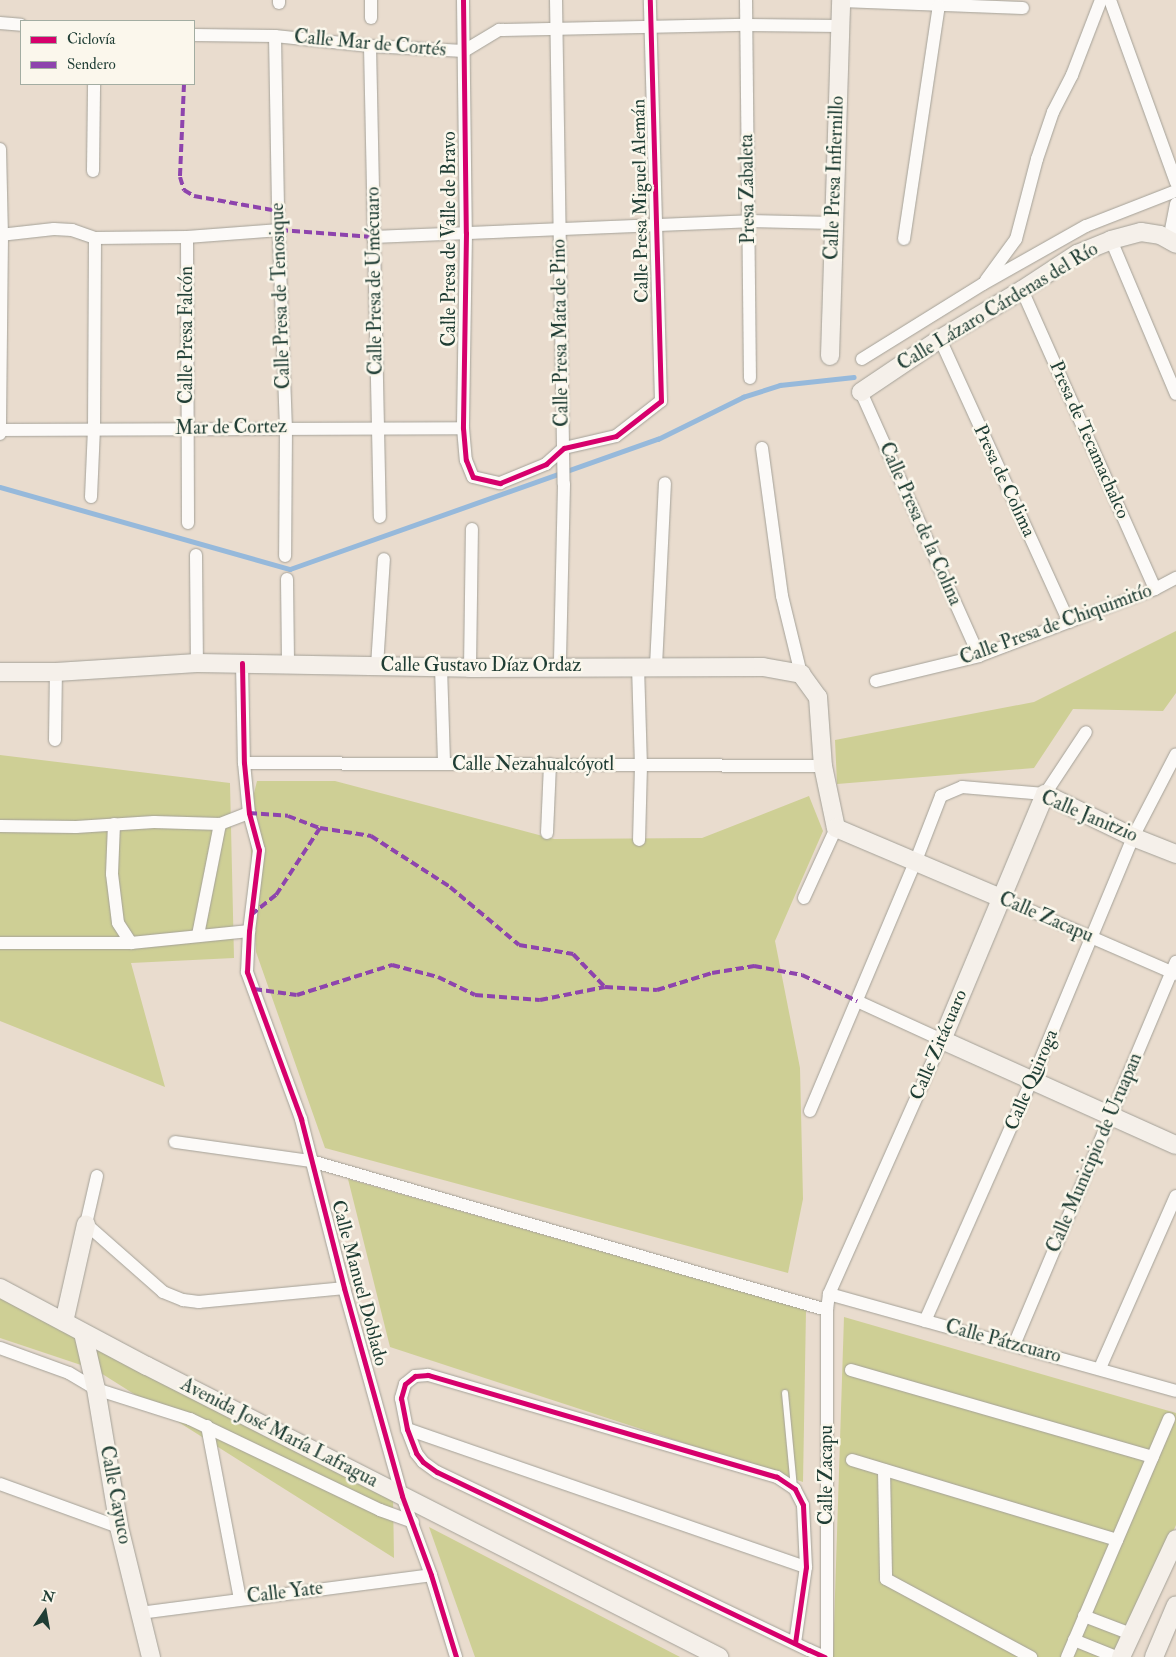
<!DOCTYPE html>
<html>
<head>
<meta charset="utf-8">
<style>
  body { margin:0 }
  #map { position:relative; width:1176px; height:1657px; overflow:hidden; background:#e9dcce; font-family:"IM FELL Double Pica",serif }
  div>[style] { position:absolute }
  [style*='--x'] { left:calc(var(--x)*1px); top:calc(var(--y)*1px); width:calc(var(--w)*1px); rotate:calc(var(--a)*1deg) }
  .green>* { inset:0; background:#cecf95 }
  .stream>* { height:4.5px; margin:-2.25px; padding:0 2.25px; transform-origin:2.25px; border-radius:2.25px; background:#96b9db }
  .roads { filter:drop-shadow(0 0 1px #a4a198) drop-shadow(0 0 1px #a4a198) }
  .lane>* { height:6px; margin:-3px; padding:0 3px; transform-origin:3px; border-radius:3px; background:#fcfaf8 }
  .street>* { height:12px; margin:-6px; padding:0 6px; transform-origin:6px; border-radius:6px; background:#fcfaf8 }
  .secondary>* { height:18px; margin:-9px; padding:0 9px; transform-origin:9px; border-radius:9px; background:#f5f0ea }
  .quiet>* { height:4px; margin-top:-2px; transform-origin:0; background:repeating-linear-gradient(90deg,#8e44ad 0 8px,transparent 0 12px) }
  .cycleway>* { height:5px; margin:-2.5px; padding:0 2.5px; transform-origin:2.5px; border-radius:2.5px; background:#d6006c }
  span { translate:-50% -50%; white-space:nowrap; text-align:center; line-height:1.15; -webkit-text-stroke:5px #fbf7ec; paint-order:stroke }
  .street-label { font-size:19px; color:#1f3d34 }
  .legend { position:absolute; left:20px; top:20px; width:175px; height:65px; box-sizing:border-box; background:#fbf7ec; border:1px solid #a3ada2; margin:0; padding:6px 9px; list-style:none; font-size:15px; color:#1f3d34 }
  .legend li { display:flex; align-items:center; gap:10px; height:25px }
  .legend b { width:25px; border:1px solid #a3ada2 }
  .north { position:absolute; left:20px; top:1587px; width:50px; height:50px; -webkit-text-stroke:4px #fbf7ec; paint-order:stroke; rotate:12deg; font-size:14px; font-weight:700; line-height:20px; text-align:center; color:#1f3d34 }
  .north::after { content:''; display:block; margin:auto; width:18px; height:22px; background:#1f3d34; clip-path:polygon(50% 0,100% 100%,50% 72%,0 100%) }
</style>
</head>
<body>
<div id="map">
  <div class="green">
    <i style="clip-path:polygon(1176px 631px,1176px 693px,1163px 711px,1073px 709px,1034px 768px,837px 784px,835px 740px,1034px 702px)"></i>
    <i style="clip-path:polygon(0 755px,230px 783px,234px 958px,131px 963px,165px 1087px,0 1021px)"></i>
    <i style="clip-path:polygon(257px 781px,335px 781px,554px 839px,702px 838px,809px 796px,823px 831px,775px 941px,800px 1068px,803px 1199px,788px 1273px,325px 1148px,256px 952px,249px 813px)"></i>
    <i style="clip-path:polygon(348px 1179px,806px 1310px,803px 1482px,390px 1347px)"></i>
    <i style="clip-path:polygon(0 1294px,393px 1496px,394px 1558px,96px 1370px,0 1338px)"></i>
    <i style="clip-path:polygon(844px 1317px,1176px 1413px,1176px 1525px,1117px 1657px,833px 1657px)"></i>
    <i style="clip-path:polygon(429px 1527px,680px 1657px,475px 1657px)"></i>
  </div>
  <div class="stream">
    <i style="--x:0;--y:487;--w:301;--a:15.8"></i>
    <i style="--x:290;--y:569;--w:390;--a:-19.5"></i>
    <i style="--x:658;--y:439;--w:95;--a:-26.3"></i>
    <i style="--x:743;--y:397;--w:39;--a:-18"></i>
    <i style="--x:780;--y:385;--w:74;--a:-6.2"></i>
  </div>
  <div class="roads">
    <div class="lane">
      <i style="--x:785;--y:1393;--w:95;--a:84.6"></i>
    </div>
    <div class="street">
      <i style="--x:371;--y:0;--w:18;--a:90"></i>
      <i style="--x:463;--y:0;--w:233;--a:89.3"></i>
      <i style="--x:466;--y:233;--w:195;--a:90.9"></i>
      <i style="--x:463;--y:428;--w:32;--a:85"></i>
      <i style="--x:466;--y:460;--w:18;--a:68"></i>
      <i style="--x:473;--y:477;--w:28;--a:13"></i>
      <i style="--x:500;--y:483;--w:50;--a:-22.4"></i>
      <i style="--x:546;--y:464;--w:24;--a:-42"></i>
      <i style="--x:564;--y:448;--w:53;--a:-13"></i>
      <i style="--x:616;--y:436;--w:57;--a:-37.9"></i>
      <i style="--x:661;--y:401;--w:401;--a:-91.6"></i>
      <i style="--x:556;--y:0;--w:484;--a:89.1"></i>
      <i style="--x:564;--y:484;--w:183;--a:91.3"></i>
      <i style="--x:746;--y:0;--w:378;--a:89.4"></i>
      <i style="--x:1110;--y:0;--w:194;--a:70.1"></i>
      <i style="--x:841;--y:1;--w:182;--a:2.2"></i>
      <i style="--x:279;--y:3;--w:3;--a:-90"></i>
      <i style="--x:0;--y:23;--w:21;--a:5"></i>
      <i style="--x:194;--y:35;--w:81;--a:0.7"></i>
      <i style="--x:275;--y:36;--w:96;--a:6"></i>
      <i style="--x:370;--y:46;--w:94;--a:3"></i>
      <i style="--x:464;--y:51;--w:41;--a:-31"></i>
      <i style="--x:499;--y:30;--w:248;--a:-1.2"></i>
      <i style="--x:747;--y:25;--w:93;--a:0.6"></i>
      <i style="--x:275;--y:36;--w:175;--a:89"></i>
      <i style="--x:278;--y:211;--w:216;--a:87.9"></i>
      <i style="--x:286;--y:427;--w:129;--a:90.4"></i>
      <i style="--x:370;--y:46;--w:471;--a:88.8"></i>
      <i style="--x:0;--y:149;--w:86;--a:88.7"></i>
      <i style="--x:2;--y:235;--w:199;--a:90.6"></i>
      <i style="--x:93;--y:171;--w:87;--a:-89.3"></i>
      <i style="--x:0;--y:235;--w:54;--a:-6.3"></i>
      <i style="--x:54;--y:229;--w:18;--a:3"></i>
      <i style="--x:72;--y:230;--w:24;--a:19"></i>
      <i style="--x:95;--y:238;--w:92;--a:-0.6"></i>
      <i style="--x:187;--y:237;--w:93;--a:-4.3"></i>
      <i style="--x:187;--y:237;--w:286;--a:89.8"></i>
      <i style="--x:373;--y:237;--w:376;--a:-2.4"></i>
      <i style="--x:749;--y:221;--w:85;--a:1.3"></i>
      <i style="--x:904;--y:239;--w:236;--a:-81.5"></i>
      <i style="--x:1111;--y:240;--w:167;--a:67.1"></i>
      <i style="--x:1169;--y:240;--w:37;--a:-79"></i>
      <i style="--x:986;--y:280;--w:51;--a:-53.8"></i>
      <i style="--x:1016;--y:239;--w:83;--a:-75.3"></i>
      <i style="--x:1037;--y:159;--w:50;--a:-71.2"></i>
      <i style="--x:1053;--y:112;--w:42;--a:-62.8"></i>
      <i style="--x:1072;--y:75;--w:80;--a:-68.9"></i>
      <i style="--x:1022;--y:290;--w:327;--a:66"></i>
      <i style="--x:940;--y:339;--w:311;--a:65.5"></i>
      <i style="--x:862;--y:359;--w:142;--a:-31.8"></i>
      <i style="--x:983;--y:284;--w:118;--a:-29.4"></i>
      <i style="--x:1086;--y:226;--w:97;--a:-21.3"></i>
      <i style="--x:861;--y:392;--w:289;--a:65.9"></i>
      <i style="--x:0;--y:430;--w:463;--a:-0.2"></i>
      <i style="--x:762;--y:448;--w:149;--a:82.3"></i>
      <i style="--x:782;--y:596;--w:80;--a:76.3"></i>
      <i style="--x:91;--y:497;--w:68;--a:-87.5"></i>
      <i style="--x:94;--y:429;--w:191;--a:-89.7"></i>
      <i style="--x:196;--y:555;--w:108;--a:89.5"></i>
      <i style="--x:287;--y:579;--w:86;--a:89.3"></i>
      <i style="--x:242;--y:663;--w:100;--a:88.9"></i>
      <i style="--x:244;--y:763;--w:50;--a:84.3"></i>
      <i style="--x:249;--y:813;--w:38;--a:75"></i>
      <i style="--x:259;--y:850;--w:82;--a:97"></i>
      <i style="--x:249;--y:931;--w:41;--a:92.8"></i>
      <i style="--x:247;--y:972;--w:157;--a:69.8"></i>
      <i style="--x:301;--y:1119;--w:174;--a:75.7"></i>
      <i style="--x:344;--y:1288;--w:216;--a:74.4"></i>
      <i style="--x:402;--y:1496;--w:84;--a:69.8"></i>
      <i style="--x:431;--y:1575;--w:86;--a:73"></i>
      <i style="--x:377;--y:666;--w:107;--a:-86.3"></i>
      <i style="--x:638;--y:666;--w:99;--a:88.3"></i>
      <i style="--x:641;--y:765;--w:75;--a:91.5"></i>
      <i style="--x:656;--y:666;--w:183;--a:-87.2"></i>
      <i style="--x:441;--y:667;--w:97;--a:88.2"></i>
      <i style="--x:470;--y:668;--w:139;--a:-89.2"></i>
      <i style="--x:876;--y:681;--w:106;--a:-13.6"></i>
      <i style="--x:979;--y:656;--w:188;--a:-20.8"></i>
      <i style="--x:1155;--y:589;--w:24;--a:-28"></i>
      <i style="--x:55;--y:740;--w:68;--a:-89.2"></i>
      <i style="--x:244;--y:763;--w:579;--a:0.3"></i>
      <i style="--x:114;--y:824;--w:50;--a:92.3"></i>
      <i style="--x:112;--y:874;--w:49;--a:83"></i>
      <i style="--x:118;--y:923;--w:24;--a:57"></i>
      <i style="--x:0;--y:826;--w:76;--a:0.8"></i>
      <i style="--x:76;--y:827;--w:78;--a:-3.7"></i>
      <i style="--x:154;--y:822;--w:66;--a:1.7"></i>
      <i style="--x:220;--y:824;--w:31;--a:-21"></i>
      <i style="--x:547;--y:833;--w:69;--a:-87.5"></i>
      <i style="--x:804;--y:898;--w:77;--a:-65.4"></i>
      <i style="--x:1001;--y:898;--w:191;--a:23.5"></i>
      <i style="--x:198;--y:935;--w:113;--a:-78.8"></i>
      <i style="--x:0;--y:943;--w:131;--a:0"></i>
      <i style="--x:131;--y:943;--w:119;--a:-5.8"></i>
      <i style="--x:810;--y:1111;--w:269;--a:-67.1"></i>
      <i style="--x:915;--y:863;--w:72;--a:-68.8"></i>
      <i style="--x:941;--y:796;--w:23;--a:-23"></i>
      <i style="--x:962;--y:787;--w:83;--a:4.8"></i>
      <i style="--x:1045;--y:794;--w:74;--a:-56.5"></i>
      <i style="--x:175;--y:1142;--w:137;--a:8"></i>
      <i style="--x:311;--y:1161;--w:537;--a:16.11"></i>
      <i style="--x:97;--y:1176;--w:49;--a:102.9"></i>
      <i style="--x:86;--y:1224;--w:103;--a:41.4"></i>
      <i style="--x:163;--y:1292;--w:22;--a:22"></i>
      <i style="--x:183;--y:1300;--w:16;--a:7"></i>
      <i style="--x:199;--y:1302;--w:146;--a:-5.5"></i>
      <i style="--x:829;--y:1294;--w:360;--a:15.6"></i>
      <i style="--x:925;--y:1321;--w:264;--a:-66.1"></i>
      <i style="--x:1032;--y:1080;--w:263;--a:-67.4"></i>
      <i style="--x:1133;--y:837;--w:93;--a:-62.6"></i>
      <i style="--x:1014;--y:1345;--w:416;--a:-67.1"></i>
      <i style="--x:0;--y:1348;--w:73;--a:19.9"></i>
      <i style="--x:69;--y:1373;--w:31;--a:31"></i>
      <i style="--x:96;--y:1389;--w:99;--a:17.7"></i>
      <i style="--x:190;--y:1419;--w:211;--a:25.6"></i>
      <i style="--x:380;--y:1510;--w:35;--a:20"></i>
      <i style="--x:1100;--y:1368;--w:188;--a:-66.2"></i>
      <i style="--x:851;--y:1370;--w:314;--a:16.1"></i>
      <i style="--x:207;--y:1426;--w:176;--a:79.2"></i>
      <i style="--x:407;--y:1429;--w:422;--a:19.1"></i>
      <i style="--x:852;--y:1460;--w:277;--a:16.8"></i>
      <i style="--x:884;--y:1470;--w:109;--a:88.9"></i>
      <i style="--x:886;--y:1579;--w:165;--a:28.3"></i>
      <i style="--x:0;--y:1484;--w:127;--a:19.9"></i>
      <i style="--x:140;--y:1613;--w:293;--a:-7.4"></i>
      <i style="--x:1084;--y:1616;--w:50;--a:21"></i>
      <i style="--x:1074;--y:1640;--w:45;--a:22"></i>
      <i style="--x:795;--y:1643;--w:77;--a:-81.8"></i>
      <i style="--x:806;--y:1567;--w:62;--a:-92.8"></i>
      <i style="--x:803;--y:1505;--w:18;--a:-117"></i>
      <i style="--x:795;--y:1489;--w:22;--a:-146"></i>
      <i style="--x:777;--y:1477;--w:364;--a:-163.7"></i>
      <i style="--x:428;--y:1375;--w:13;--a:176"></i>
      <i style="--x:415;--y:1376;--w:13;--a:141"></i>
      <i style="--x:405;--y:1384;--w:15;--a:106"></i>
      <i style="--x:401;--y:1398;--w:32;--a:79"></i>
      <i style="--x:407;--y:1429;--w:26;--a:69"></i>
      <i style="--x:416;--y:1453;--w:11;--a:52"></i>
      <i style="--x:423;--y:1462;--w:17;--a:36"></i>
      <i style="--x:437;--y:1472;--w:412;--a:25.6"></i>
      <i style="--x:809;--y:1650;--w:17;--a:24"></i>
      <i style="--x:827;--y:1657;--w:347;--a:-90"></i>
      <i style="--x:827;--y:1310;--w:16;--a:-83"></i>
      <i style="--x:829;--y:1294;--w:278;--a:-66"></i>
      <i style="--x:942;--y:1040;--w:94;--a:-155.4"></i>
      <i style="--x:1067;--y:1657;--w:259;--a:-66.8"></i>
    </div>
    <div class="secondary">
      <i style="--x:830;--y:356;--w:356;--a:-88.2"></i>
      <i style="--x:861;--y:392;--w:95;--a:-33.9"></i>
      <i style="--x:940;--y:339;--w:96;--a:-30.9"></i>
      <i style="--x:1022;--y:290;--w:66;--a:-33.2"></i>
      <i style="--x:1077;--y:254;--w:37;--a:-22"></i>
      <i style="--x:1111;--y:240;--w:31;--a:-15"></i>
      <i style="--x:1141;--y:232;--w:19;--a:9"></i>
      <i style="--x:1160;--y:235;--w:18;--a:29"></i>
      <i style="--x:0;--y:672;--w:56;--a:0"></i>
      <i style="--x:56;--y:672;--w:141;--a:-3.7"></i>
      <i style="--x:197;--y:663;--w:273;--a:1"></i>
      <i style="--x:470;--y:668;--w:293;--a:-0.2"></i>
      <i style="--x:763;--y:667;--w:39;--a:10"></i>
      <i style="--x:801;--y:674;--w:29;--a:54"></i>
      <i style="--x:818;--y:697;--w:69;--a:85.9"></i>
      <i style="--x:823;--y:766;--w:63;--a:78.2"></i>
      <i style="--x:836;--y:828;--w:179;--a:23"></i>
      <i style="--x:1176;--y:854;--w:46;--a:-158.4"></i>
      <i style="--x:1133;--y:837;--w:98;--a:-154"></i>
      <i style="--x:1045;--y:794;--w:267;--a:112.7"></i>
      <i style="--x:942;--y:1040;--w:256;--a:24.2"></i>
      <i style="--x:0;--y:1288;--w:166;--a:28"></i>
      <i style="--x:147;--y:1366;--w:642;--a:26.96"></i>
      <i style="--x:64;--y:1322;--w:100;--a:-77.3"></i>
      <i style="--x:83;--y:1333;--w:57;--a:76.9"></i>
      <i style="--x:96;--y:1389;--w:140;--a:80.5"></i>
      <i style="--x:119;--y:1527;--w:134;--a:76.2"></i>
      <i style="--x:1121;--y:1657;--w:130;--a:-65"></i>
      <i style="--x:1154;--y:1657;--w:56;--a:-67.1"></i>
    </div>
  </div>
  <div class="quiet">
    <i style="--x:184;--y:84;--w:93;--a:92.5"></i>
    <i style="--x:180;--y:177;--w:14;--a:73"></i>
    <i style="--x:184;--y:190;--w:12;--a:31"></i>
    <i style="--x:194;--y:196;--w:85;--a:10.1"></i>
    <i style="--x:280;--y:230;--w:93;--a:4.3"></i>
    <i style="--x:249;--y:813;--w:39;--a:4"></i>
    <i style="--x:288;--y:816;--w:34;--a:21"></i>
    <i style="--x:320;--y:828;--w:52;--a:8.9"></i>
    <i style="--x:371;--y:836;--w:94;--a:32.8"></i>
    <i style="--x:450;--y:887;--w:90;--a:40"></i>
    <i style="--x:519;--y:945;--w:55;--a:9.5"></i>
    <i style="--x:573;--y:954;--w:46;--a:45.9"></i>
    <i style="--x:251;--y:915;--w:32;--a:-39"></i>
    <i style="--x:276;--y:895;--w:80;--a:-56.7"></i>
    <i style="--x:254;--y:989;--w:43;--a:7.9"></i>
    <i style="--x:297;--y:995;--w:100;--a:-17.5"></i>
    <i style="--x:392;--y:965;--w:48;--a:14.6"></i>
    <i style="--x:438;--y:977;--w:41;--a:25.9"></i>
    <i style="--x:475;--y:995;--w:65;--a:4.4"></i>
    <i style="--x:540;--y:1000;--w:66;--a:-11.3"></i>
    <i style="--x:605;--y:987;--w:52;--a:3.3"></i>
    <i style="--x:657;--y:990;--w:58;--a:-17.2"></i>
    <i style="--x:712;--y:973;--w:43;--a:-9.5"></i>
    <i style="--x:754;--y:966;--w:49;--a:10.6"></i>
    <i style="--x:802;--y:975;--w:61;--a:25.3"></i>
  </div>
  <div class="cycleway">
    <i style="--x:463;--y:0;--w:233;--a:89.3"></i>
    <i style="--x:466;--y:233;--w:195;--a:90.9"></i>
    <i style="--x:463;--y:428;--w:32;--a:85"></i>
    <i style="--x:466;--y:460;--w:18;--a:68"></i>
    <i style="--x:473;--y:477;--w:28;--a:13"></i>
    <i style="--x:500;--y:483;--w:50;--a:-22.4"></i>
    <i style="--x:546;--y:464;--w:24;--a:-42"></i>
    <i style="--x:564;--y:448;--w:53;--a:-13"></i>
    <i style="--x:616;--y:436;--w:57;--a:-37.9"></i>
    <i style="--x:661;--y:401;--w:401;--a:-91.6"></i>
    <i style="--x:242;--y:663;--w:100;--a:88.9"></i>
    <i style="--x:244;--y:763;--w:50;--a:84.3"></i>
    <i style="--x:249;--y:813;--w:38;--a:75"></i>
    <i style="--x:259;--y:850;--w:82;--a:97"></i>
    <i style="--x:249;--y:931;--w:41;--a:92.8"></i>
    <i style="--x:247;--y:972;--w:157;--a:69.8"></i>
    <i style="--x:301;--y:1119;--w:174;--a:75.7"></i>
    <i style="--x:344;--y:1288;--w:216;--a:74.4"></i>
    <i style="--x:402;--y:1496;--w:84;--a:69.8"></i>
    <i style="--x:431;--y:1575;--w:86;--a:73"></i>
    <i style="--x:795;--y:1643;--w:77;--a:-81.8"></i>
    <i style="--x:806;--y:1567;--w:62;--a:-92.8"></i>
    <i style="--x:803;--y:1505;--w:18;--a:-117"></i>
    <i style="--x:795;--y:1489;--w:22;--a:-146"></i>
    <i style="--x:777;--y:1477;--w:364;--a:-163.7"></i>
    <i style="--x:428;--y:1375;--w:13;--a:176"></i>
    <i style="--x:415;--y:1376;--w:13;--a:141"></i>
    <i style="--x:405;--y:1384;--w:15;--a:106"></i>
    <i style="--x:401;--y:1398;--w:32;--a:79"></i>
    <i style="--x:407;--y:1429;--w:26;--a:69"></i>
    <i style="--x:416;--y:1453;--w:11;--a:52"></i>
    <i style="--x:423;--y:1462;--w:17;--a:36"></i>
    <i style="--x:437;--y:1472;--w:412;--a:25.6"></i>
    <i style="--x:809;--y:1650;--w:17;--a:24"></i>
  </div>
  <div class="street-label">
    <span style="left:370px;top:44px;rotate:5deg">Calle Mar de Cortés</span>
    <span style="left:835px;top:178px;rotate:-88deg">Calle Presa Infiernillo</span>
    <span style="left:748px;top:189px;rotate:-91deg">Presa Zabaleta</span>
    <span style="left:641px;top:201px;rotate:-91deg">Calle Presa Miguel Alemán</span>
    <span style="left:450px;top:239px;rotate:-90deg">Calle Presa de Valle de Bravo</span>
    <span style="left:375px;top:281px;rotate:-91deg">Calle Presa de Umécuaro</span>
    <span style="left:281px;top:296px;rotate:-92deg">Calle Presa de Tenosique</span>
    <span style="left:998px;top:307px;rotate:-31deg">Calle Lázaro Cárdenas del Río</span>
    <span style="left:561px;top:333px;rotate:-91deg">Calle Presa Mata de Pino</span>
    <span style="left:187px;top:335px;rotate:-90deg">Calle Presa Falcón</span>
    <span style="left:231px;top:428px;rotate:-1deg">Mar de Cortez</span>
    <span style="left:1089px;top:440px;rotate:66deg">Presa de Tecamachalco</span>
    <span style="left:1004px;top:481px;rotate:65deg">Presa de Colima</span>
    <span style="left:920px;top:524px;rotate:66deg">Calle Presa de la Colina</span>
    <span style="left:1056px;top:625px;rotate:-20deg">Calle Presa de Chiquimitío</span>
    <span style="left:481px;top:666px">Calle Gustavo Díaz Ordaz</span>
    <span style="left:533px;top:765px">Calle Nezahualcóyotl</span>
    <span style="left:1089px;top:817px;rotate:23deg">Calle Janitzio</span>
    <span style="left:1046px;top:918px;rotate:23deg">Calle Zacapu</span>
    <span style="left:939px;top:1045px;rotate:-67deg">Calle Zitácuaro</span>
    <span style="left:1032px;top:1080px;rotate:-67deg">Calle Quiroga</span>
    <span style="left:1095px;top:1153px;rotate:-67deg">Calle Municipio de Uruapan</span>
    <span style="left:359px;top:1283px;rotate:75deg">Calle Manuel Doblado</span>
    <span style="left:1003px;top:1342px;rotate:15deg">Calle Pátzcuaro</span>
    <span style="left:279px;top:1433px;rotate:27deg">Avenida José María Lafragua</span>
    <span style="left:827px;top:1475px;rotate:-90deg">Calle Zacapu</span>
    <span style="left:115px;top:1495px;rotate:79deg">Calle Cayuco</span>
    <span style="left:285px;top:1593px;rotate:-7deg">Calle Yate</span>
  </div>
  <ul class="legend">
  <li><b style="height:6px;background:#d6006c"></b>Ciclovía</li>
  <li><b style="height:6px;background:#8e44ad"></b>Sendero</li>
  </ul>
  <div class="north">N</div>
</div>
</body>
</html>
